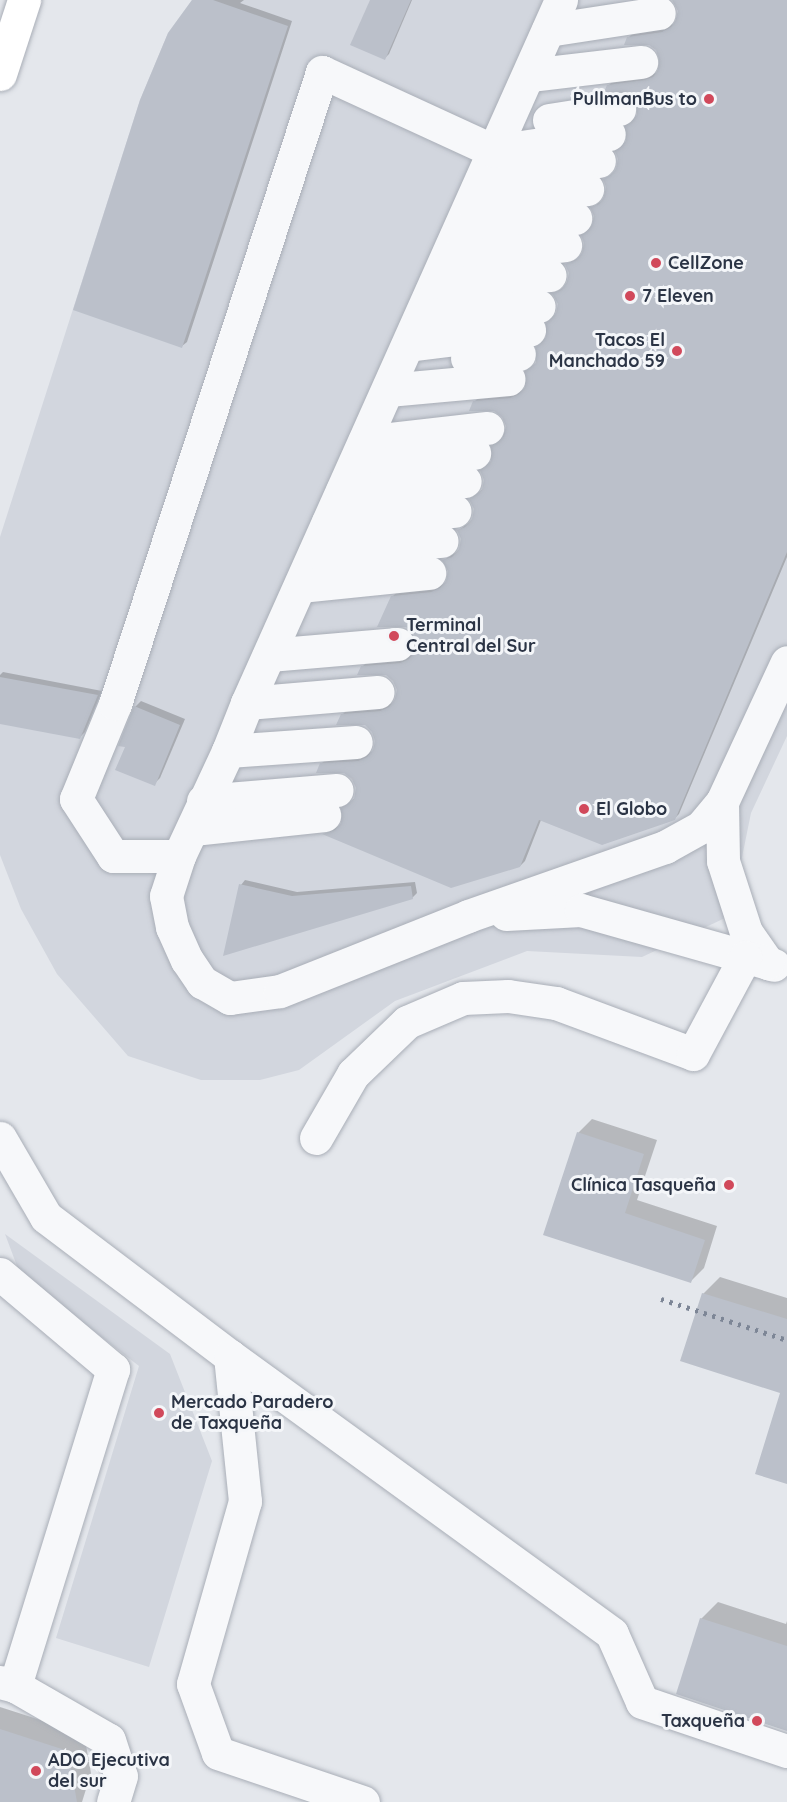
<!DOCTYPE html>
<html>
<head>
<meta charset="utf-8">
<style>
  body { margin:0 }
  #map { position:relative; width:787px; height:1802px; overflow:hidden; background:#e4e7ec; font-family:Quicksand,sans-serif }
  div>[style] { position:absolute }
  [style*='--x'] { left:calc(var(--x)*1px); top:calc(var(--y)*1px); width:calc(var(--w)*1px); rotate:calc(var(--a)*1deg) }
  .built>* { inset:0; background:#d2d6de }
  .shadow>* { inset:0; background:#0003 }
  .building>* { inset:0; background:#bbc0ca }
  .roads { filter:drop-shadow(0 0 2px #a9aeb7) drop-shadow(0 0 2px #a9aeb7) }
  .minor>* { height:33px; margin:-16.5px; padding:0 16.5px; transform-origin:16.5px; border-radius:16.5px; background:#f7f8fa }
  .major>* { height:33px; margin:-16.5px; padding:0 16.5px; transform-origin:16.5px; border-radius:16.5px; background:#fff }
  .rail>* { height:4.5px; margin-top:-2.25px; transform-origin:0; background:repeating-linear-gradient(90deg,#7d8696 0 3px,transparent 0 9px) }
  .dots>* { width:16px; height:16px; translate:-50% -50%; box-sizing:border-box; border:3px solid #f4f6f9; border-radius:50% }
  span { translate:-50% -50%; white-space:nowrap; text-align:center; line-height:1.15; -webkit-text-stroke:6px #f4f6f9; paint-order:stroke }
  .poi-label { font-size:18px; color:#2b3445; font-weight:700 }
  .right { translate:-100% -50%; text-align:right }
  .left { translate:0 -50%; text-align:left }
</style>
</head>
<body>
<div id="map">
  <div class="built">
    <i style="clip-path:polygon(192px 0,787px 0,787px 736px,751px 813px,739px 872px,740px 911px,642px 957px,527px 951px,395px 1001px,299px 1070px,260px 1080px,201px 1080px,128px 1056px,57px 974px,21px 909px,0 855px,0 537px,140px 100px,168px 33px)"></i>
    <i style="clip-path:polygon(5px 1234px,170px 1354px,212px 1461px,149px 1667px,56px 1638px,139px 1366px,20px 1274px)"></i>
  </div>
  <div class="shadow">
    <i style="clip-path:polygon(194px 0,244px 0,240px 3px,292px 21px,187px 342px,182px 346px)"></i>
    <i style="clip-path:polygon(371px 0,412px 0,389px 54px,384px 59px)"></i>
    <i style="clip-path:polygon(674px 0,787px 0,787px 557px,679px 814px,674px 819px,541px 820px,525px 861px,520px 866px,325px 834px,342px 824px,342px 809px,355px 798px,357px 788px,353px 778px,345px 771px,321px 764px,326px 759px,364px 757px,374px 750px,376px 740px,372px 730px,365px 724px,342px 715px,347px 710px,394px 703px,398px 690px,394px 680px,387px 674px,362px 667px,367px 662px,414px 655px,418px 643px,415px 633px,392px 597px,397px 592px,437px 588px,448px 581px,449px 570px,444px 560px,460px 550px,462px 539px,459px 530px,473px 520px,475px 509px,471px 499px,483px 489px,507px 426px,504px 416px,494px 409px,474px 402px,479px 397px,524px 390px,558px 314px,559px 304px,554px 294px,566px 286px,570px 273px,567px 264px,581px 257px,594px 225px,595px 216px,592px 208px,603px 200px,607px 187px,604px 180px,615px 172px,638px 116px,639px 105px,634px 96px,627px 90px,608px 86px,613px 81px,657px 73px,661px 60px,657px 49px,648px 43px,628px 38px,633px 33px,675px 24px,679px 9px)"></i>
    <i style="clip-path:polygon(3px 672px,102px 691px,85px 732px,80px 737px,0 722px,0 675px)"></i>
    <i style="clip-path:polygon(141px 701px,185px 719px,160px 778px,154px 784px,127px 746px,135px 707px)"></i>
    <i style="clip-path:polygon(245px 880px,297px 892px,415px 882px,417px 893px,412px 898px,225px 954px,241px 885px)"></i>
    <i style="clip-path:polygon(592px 1119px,657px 1140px,637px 1200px,717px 1226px,704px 1268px,691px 1281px,545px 1234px,578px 1133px)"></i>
    <i style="clip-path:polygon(720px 1277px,787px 1298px,787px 1483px,782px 1392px,703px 1294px)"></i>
    <i style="clip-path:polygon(718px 1602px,786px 1624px,787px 1621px,787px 1730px,701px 1619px)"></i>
    <i style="clip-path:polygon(0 1707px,84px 1734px,91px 1773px,82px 1802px,0 1802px)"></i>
  </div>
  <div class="building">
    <i style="clip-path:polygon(192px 0,213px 0,288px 26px,182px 348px,73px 310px,140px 100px,168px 33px)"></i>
    <i style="clip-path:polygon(370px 0,411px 0,385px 60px,350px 45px)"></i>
    <i style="clip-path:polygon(672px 0,787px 0,787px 552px,675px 820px,602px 845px,539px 820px,520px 867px,451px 888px,322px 834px,335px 830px,341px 823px,341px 808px,354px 799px,356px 788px,352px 779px,344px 773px,316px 773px,320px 763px,358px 761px,367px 757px,373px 750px,375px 741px,372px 732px,365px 725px,336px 725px,341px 714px,380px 711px,389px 707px,395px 699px,397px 690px,393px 681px,386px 675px,357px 675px,361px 666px,400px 663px,409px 659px,415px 651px,417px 643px,414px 634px,406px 627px,377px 627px,391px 596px,431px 592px,440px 588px,446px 581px,448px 571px,442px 560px,452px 557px,459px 549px,461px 539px,457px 530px,465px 527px,472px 519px,474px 509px,469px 499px,482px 490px,484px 480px,480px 470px,491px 461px,491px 446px,504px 436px,506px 426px,502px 417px,494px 411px,469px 411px,473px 401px,510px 398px,519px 394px,525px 387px,525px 371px,536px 363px,536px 347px,546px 337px,546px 323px,556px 313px,558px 304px,552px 293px,561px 290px,567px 282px,569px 273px,565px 264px,576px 260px,582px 253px,584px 243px,581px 235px,592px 225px,594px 216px,590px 207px,599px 204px,604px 197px,606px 187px,603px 179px,611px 175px,616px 169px,618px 159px,615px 151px,626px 141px,625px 126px,637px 115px,637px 106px,633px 97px,626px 92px,604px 92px,607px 85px,644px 80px,653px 77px,658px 70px,659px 59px,656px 50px,649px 45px,624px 45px,627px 37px,662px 32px,671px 27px,676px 20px,678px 11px)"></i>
    <i style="clip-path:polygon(0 677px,98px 695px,80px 739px,0 724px)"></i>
    <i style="clip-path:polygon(134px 706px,180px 725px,155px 786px,115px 770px,125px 747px,118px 746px)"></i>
    <i style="clip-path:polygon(239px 884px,292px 896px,411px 886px,413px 899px,223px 956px)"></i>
    <i style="clip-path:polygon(577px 1132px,644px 1154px,625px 1213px,705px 1240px,691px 1283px,543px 1235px)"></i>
    <i style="clip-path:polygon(702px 1293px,787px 1319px,787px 1484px,755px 1474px,780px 1393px,680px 1361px)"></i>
    <i style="clip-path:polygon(700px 1618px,787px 1646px,787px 1731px,676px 1694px)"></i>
    <i style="clip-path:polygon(0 1729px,68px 1751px,77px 1802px,0 1802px)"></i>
  </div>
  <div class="roads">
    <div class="minor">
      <i style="--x:561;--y:0;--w:770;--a:114.07"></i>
      <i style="--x:247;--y:703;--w:52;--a:111.6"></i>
      <i style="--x:228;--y:751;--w:116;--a:115"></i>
      <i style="--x:179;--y:856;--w:42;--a:108"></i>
      <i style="--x:166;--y:896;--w:32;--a:79"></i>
      <i style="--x:172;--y:927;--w:36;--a:66"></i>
      <i style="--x:187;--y:960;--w:27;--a:56"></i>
      <i style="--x:202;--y:982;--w:32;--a:30"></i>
      <i style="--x:230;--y:998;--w:50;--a:-8"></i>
      <i style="--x:280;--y:991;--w:202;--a:-21.7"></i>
      <i style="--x:468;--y:916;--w:209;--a:-19.3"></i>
      <i style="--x:665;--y:847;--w:41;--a:-29.1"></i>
      <i style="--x:701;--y:827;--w:33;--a:-50"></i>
      <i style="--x:722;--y:802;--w:154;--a:-65.1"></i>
      <i style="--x:548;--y:30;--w:112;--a:-8.7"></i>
      <i style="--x:530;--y:75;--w:112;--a:-6.7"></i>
      <i style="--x:549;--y:120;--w:71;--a:-8.9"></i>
      <i style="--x:483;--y:177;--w:117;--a:-7.9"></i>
      <i style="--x:472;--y:203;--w:116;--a:-6.9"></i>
      <i style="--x:460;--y:231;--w:116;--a:-6.4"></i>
      <i style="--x:448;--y:259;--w:118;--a:-6.8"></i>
      <i style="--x:436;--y:285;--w:114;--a:-5"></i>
      <i style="--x:421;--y:316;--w:118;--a:-4.8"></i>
      <i style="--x:408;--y:345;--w:122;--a:-7.1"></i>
      <i style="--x:467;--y:358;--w:52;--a:-4.4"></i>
      <i style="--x:388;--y:390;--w:121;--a:-5.2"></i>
      <i style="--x:364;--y:442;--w:124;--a:-6.5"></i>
      <i style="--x:354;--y:467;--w:121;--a:-6.7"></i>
      <i style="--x:342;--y:491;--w:123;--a:-4.6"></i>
      <i style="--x:328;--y:522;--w:127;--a:-5"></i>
      <i style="--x:315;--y:552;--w:127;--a:-5"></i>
      <i style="--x:300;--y:586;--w:130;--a:-5.8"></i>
      <i style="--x:269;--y:655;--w:129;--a:-4.9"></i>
      <i style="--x:247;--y:703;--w:131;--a:-4.8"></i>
      <i style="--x:228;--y:751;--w:128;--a:-4"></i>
      <i style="--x:203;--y:801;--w:134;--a:-4.7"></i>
      <i style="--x:722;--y:802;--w:59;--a:89"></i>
      <i style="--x:723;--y:861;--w:75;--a:72.1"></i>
      <i style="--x:746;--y:932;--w:38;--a:55"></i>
      <i style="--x:768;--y:963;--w:6;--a:18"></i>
      <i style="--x:193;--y:829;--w:132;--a:-6.1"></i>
      <i style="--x:179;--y:856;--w:66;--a:180"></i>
      <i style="--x:113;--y:856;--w:68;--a:-123"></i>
      <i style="--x:76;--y:799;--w:103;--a:-67.7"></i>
      <i style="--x:115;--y:704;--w:665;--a:-71.86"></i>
      <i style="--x:322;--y:72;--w:189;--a:24.7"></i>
      <i style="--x:494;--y:151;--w:116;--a:-8.4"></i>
      <i style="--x:506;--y:914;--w:75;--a:-3.1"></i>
      <i style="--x:581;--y:910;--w:194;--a:15.8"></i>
      <i style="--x:0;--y:1138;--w:91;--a:59.8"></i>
      <i style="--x:46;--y:1217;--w:231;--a:37.1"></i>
      <i style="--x:230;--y:1356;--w:472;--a:36"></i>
      <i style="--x:612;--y:1634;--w:74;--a:66.2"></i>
      <i style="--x:642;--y:1702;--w:153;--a:18.7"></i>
      <i style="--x:316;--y:1138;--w:74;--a:-60"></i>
      <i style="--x:353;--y:1074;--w:75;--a:-43.9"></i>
      <i style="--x:407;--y:1022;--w:61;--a:-23.2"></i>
      <i style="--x:463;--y:998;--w:45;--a:-2.5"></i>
      <i style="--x:508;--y:996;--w:49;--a:8.3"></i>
      <i style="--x:556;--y:1003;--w:146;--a:20.4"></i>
      <i style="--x:693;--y:1054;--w:110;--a:-61.8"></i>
      <i style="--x:0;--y:1274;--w:148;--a:40.1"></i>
      <i style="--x:113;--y:1369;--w:332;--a:107.2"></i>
      <i style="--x:230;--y:1356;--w:146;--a:84.1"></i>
      <i style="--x:245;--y:1501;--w:190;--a:105.9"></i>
      <i style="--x:193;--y:1684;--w:73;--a:70.1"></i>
      <i style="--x:218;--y:1753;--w:153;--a:18.7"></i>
      <i style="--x:0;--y:1682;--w:16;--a:15"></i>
      <i style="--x:15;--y:1686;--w:108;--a:29.9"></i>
      <i style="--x:109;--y:1740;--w:38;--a:72"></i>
      <i style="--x:121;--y:1776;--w:27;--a:107"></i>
    </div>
    <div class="major">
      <i style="--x:0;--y:74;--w:78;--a:-72"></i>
    </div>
  </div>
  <div class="rail">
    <i style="--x:661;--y:1299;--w:133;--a:18"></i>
  </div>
  <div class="dots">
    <i style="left:709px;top:99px;background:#d1495b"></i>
    <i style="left:656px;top:263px;background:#d1495b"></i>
    <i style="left:630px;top:296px;background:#d1495b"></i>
    <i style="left:677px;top:351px;background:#d1495b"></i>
    <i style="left:394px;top:636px;background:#d1495b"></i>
    <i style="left:584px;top:809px;background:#d1495b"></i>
    <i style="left:729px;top:1185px;background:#d1495b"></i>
    <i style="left:159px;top:1413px;background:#d1495b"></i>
    <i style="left:757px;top:1721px;background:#d1495b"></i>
    <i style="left:36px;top:1771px;background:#d1495b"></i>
  </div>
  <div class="poi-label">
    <span class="right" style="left:697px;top:99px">PullmanBus to</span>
    <span class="left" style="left:668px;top:263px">CellZone</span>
    <span class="left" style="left:642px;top:296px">7 Eleven</span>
    <span class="right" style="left:665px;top:351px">Tacos El<br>Manchado 59</span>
    <span class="left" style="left:406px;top:636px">Terminal<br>Central del Sur</span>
    <span class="left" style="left:596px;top:809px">El Globo</span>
    <span class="right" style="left:716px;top:1185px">Clínica Tasqueña</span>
    <span class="left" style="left:171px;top:1413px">Mercado Paradero<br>de Taxqueña</span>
    <span class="right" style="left:745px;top:1721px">Taxqueña</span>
    <span class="left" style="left:48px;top:1771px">ADO Ejecutiva<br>del sur</span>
  </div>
</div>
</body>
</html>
